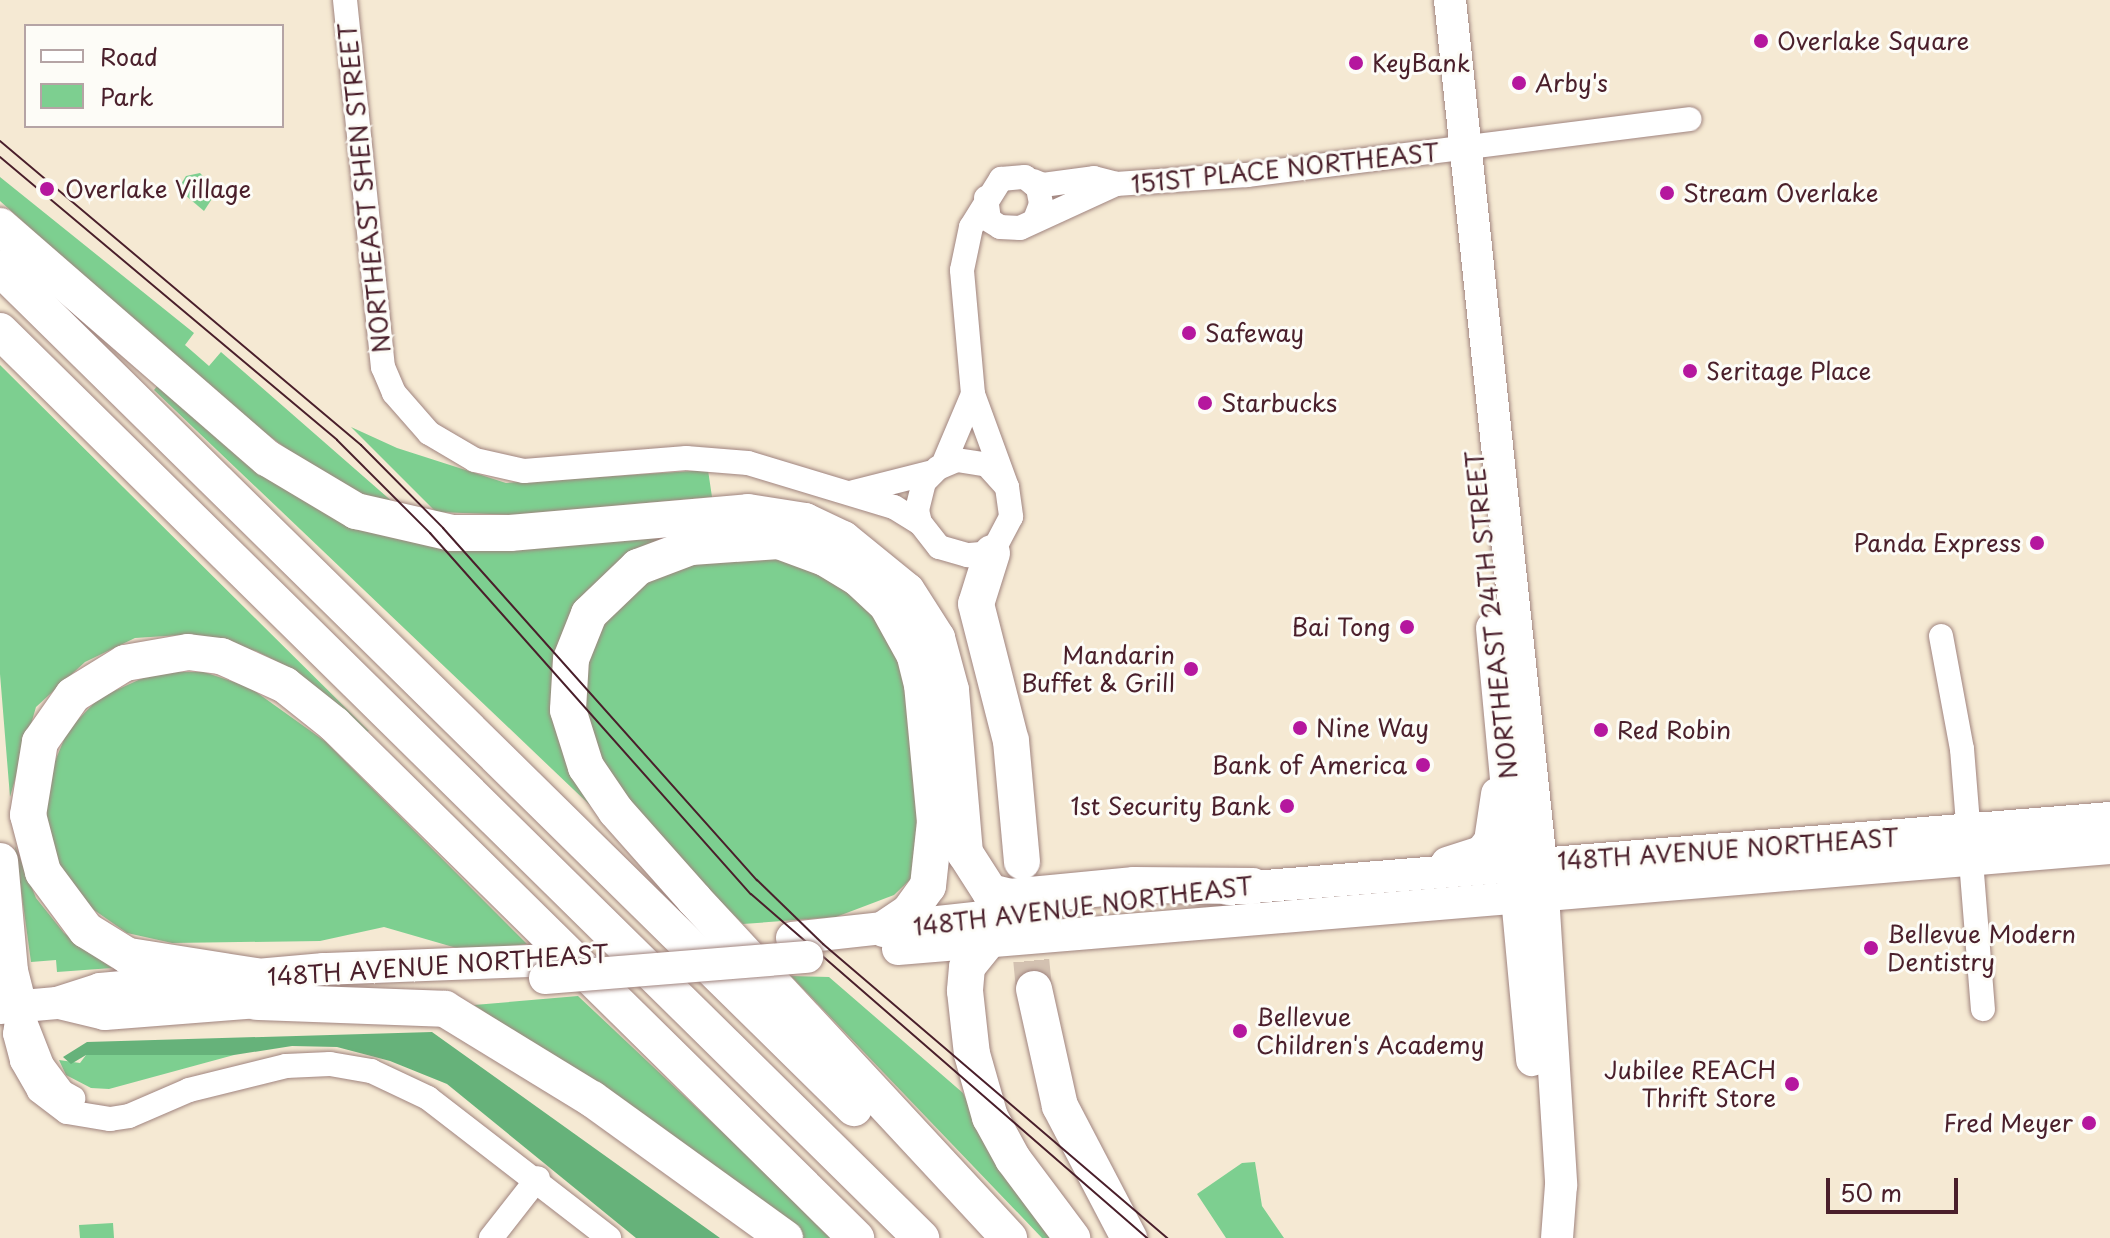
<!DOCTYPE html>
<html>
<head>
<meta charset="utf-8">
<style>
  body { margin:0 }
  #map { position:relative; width:2110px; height:1238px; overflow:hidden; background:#f5e9d3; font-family:"Playpen Sans",sans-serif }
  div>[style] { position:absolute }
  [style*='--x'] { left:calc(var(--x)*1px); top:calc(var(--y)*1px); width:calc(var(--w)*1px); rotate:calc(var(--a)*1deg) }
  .green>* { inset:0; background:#7dcf90 }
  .forest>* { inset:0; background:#66b27a }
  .highway-tunnel>* { height:36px; margin-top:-18px; transform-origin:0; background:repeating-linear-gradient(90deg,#d3c1b1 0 36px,transparent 0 54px) }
  .roads { filter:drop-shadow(0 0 2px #a0847f) drop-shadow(0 0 2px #a0847f) }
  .minor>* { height:24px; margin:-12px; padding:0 12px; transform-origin:12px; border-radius:12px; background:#fff }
  .major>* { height:32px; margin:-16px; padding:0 16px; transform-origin:16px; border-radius:16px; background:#fff }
  .highway>* { height:36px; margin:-18px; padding:0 18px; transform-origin:18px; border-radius:18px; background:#fff }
  .tram>* { height:2px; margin:-1px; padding:0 1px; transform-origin:1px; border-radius:1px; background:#4a1f2b }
  .bridges { filter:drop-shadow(0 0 2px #a0847f) drop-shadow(0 0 2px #a0847f) }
  .major-bridge>* { height:32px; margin:-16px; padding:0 16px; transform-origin:16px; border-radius:16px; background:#fff }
  .dots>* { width:22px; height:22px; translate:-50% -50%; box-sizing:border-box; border:4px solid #fdfcf7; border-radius:50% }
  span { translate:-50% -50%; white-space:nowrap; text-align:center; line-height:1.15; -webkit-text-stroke:6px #fdfcf7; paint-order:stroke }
  .poi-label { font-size:24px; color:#4a1f2b }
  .left { translate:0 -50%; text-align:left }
  .right { translate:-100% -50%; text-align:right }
  .street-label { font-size:24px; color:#4a1f2b }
  .legend { position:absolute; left:24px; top:24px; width:260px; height:104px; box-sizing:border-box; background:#fdfcf7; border:2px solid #b5a4a5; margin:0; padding:10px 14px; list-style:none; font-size:24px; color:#4a1f2b }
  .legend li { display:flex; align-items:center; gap:16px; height:40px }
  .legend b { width:40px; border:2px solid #b5a4a5 }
  .scale { position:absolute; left:1826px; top:1178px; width:132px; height:36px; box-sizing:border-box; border:4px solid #4a1f2b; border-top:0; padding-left:10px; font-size:24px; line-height:28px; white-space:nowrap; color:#4a1f2b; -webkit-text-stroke:6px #fdfcf7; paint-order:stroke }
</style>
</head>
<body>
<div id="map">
  <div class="green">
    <i style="clip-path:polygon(200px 173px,217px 191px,204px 211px,178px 189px,186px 176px)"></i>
    <i style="clip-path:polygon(0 177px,194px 333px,185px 345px,209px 366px,221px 352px,395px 504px,357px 494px,311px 467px,225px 403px,0 201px)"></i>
    <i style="clip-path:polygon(0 365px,369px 731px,364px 733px,286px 666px,256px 651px,181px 635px,135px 638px,85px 662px,36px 707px,10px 797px,0 674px)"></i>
    <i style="clip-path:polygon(158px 385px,319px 509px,658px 534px,659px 542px,570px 618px,594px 809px,154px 390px)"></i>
    <i style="clip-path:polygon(351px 427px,397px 448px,506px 483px,708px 470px,712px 497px,516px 515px,436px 512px)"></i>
    <i style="clip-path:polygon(782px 555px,838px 582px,884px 625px,905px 670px,919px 763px,917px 873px,894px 895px,836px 917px,743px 924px,647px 830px,599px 764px,579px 688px,591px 634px,659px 568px)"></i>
    <i style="clip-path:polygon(156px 672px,204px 672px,249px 687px,326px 742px,527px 944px,467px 951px,384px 927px,320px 941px,172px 943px,127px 933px,84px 903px,60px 868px,46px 822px,48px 778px,68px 730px,99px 698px)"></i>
    <i style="clip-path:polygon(15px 846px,36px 898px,64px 933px,112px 968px,57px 972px,56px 960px,31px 962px)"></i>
    <i style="clip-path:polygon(791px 976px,829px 977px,963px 1093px,997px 1164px,1057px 1238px,1042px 1238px)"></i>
    <i style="clip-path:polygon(578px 996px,835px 1238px,803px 1238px,690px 1148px,474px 1005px)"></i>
    <i style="clip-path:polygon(86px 1055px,234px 1055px,109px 1089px,91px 1088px,66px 1075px,59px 1060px,80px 1063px)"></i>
    <i style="clip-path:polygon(1255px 1162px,1262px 1206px,1284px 1238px,1226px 1238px,1197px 1194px,1242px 1163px)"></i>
    <i style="clip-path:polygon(113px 1223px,114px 1238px,80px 1238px,79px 1225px)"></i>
  </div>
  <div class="forest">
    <i style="clip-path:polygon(432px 1032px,720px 1238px,636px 1238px,447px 1084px,390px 1061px,337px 1047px,292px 1046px,234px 1055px,86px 1055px,71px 1064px,63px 1057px,87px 1042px)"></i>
  </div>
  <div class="highway-tunnel">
    <i style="--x:1026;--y:907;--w:82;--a:84.4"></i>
  </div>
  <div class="roads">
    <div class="minor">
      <i style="--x:345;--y:0;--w:369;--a:84.1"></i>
      <i style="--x:383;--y:367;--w:28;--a:67"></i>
      <i style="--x:394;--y:393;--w:53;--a:48.8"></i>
      <i style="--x:429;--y:433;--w:53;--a:30.4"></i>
      <i style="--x:475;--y:460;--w:50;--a:12.7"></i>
      <i style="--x:524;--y:471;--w:163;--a:-4.6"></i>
      <i style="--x:686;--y:458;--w:62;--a:4.6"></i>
      <i style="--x:748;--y:463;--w:152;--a:16.8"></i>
      <i style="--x:894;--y:507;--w:31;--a:32"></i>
      <i style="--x:1033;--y:181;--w:11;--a:22"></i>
      <i style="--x:1043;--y:185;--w:51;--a:-7.8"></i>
      <i style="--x:1094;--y:178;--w:23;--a:15"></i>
      <i style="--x:1116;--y:184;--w:131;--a:-3.9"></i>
      <i style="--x:1247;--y:175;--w:446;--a:-7.2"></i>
      <i style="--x:986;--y:198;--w:22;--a:82"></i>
      <i style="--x:989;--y:220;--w:13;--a:32"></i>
      <i style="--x:1000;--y:227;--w:20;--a:3"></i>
      <i style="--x:1020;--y:228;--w:106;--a:-24.6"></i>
      <i style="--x:957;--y:460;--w:30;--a:9"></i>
      <i style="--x:987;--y:465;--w:30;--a:48"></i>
      <i style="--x:1007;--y:487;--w:30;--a:82"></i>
      <i style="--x:1011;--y:517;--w:41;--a:117.8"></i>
      <i style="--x:992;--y:553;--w:25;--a:175"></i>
      <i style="--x:967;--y:555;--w:29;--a:-164"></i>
      <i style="--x:939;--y:547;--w:31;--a:-128"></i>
      <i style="--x:920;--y:523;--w:13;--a:-103"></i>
      <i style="--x:917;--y:510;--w:29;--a:-76"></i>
      <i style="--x:924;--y:482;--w:20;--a:-45"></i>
      <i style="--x:938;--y:468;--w:21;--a:-23"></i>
      <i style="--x:943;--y:465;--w:77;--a:-67.1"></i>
      <i style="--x:1007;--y:487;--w:99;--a:-110.1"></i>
      <i style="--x:973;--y:394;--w:124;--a:-95.1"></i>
      <i style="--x:962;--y:270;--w:44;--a:-78.2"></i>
      <i style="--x:971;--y:227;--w:57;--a:-58"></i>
      <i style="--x:1001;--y:179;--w:24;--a:-5"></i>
      <i style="--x:1025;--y:177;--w:17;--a:40"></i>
      <i style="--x:1038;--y:188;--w:16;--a:79"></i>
      <i style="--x:1041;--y:204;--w:17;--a:111"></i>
      <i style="--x:854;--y:492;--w:81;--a:-14.2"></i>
      <i style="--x:1941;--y:636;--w:115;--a:79.5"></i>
      <i style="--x:1962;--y:749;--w:261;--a:85.4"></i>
      <i style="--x:19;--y:1006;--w:28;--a:98"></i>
      <i style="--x:15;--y:1034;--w:28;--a:75"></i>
      <i style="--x:22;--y:1061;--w:34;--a:60"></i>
      <i style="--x:39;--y:1091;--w:35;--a:37"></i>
      <i style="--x:67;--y:1112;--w:44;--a:9.2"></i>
      <i style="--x:110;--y:1119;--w:19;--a:-9"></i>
      <i style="--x:129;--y:1116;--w:65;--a:-23.4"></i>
      <i style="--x:189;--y:1090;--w:100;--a:-13.9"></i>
      <i style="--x:286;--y:1066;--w:44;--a:-2.6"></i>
      <i style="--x:330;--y:1064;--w:42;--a:9.7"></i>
      <i style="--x:371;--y:1071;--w:63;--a:25.3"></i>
      <i style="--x:428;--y:1098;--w:229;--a:37.7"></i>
      <i style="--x:19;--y:1006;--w:63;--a:68.7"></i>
      <i style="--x:42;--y:1065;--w:34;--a:53"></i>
      <i style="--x:62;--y:1092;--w:13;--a:29"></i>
      <i style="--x:491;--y:1238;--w:76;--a:-51.9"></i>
    </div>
    <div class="major">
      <i style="--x:1450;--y:0;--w:868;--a:83.98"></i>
      <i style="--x:1541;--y:863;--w:323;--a:86.4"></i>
      <i style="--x:1561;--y:1185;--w:53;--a:94.3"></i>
      <i style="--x:1492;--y:628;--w:434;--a:84.7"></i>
      <i style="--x:1447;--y:863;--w:36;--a:-18"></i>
      <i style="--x:1481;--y:852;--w:14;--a:-51"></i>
      <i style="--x:1490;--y:841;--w:48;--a:-81.5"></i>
      <i style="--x:1228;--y:889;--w:885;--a:-4.6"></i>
      <i style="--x:792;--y:938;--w:257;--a:-6.3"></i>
      <i style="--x:898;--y:949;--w:1216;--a:-4.76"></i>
      <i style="--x:59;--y:1003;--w:47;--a:13.4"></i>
      <i style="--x:105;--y:1014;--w:179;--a:-4.5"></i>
      <i style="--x:0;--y:1008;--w:57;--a:-5"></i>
      <i style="--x:57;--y:1003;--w:45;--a:-18"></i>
      <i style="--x:100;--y:989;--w:225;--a:-5.1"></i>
      <i style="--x:324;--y:969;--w:209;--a:-2.2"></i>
    </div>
    <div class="highway">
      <i style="--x:0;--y:226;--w:354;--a:41"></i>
      <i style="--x:267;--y:458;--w:104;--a:30.8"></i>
      <i style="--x:356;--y:511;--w:98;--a:12.9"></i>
      <i style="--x:452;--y:533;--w:58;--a:0"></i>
      <i style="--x:510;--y:533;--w:239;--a:-5"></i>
      <i style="--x:748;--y:512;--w:58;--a:9"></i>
      <i style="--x:805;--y:521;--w:42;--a:25.3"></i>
      <i style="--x:843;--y:539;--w:82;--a:39.1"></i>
      <i style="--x:907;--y:591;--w:56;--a:57.4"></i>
      <i style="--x:937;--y:638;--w:54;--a:74.9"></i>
      <i style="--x:951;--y:690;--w:164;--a:85.1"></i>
      <i style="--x:965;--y:853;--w:46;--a:57.3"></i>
      <i style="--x:990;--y:892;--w:21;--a:14"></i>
      <i style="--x:1010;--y:897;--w:125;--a:-5.5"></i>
      <i style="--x:1134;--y:885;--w:119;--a:0.5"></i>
      <i style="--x:0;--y:268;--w:1198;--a:44.53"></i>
      <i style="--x:0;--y:331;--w:1293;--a:44.56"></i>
      <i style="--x:992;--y:553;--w:53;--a:107.4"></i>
      <i style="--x:976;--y:604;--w:141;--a:75.7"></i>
      <i style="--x:1011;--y:741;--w:121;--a:84.8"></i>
      <i style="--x:0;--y:861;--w:110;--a:84.8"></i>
      <i style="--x:10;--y:971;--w:36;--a:76"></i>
      <i style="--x:884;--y:929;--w:30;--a:-34"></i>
      <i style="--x:909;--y:912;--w:32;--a:-54"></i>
      <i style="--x:928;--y:886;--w:64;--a:-83.8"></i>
      <i style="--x:935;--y:822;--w:138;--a:-95.4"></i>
      <i style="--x:922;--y:685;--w:32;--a:-104"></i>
      <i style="--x:914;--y:654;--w:56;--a:-118.9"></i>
      <i style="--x:887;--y:605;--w:40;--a:-137"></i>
      <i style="--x:858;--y:578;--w:39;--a:-149"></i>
      <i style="--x:825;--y:558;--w:49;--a:-159.7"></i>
      <i style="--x:779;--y:541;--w:88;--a:176.1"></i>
      <i style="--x:691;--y:547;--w:57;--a:159.3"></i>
      <i style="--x:638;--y:567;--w:68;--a:136.2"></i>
      <i style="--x:589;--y:614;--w:48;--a:111.8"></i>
      <i style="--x:571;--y:659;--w:51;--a:93.4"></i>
      <i style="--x:568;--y:710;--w:60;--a:72.5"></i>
      <i style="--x:586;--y:767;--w:53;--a:55.7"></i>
      <i style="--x:616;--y:811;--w:118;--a:48.4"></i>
      <i style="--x:694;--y:899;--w:463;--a:47.1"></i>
      <i style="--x:988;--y:941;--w:33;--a:129"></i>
      <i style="--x:967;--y:967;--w:24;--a:95"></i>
      <i style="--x:965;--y:991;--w:63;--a:83.7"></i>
      <i style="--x:972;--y:1054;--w:66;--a:74.1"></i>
      <i style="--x:990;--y:1117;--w:48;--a:61.3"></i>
      <i style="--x:1013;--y:1159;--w:99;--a:53.2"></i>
      <i style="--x:256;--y:976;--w:130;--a:-171.1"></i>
      <i style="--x:128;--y:956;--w:49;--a:-148.2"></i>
      <i style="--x:86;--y:930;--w:72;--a:-126.6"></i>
      <i style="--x:43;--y:872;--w:59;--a:-104.7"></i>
      <i style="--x:28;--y:815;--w:74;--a:-80.7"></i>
      <i style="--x:40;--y:742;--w:57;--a:-54.9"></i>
      <i style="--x:73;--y:695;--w:61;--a:-31.6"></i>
      <i style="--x:125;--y:663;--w:64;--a:-9.9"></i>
      <i style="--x:188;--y:652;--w:33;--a:7"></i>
      <i style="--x:221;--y:656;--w:70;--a:24.4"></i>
      <i style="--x:285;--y:685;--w:63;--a:38.5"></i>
      <i style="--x:334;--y:724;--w:733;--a:44.56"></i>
      <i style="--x:1034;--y:989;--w:120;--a:77.5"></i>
      <i style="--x:1060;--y:1106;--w:149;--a:62.4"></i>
      <i style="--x:257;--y:1002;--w:188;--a:2.1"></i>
      <i style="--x:445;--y:1009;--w:172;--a:31.5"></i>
      <i style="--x:592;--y:1099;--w:238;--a:35.8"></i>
    </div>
  </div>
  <div class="tram">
    <i style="--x:0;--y:141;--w:472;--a:40.1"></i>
    <i style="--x:361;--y:445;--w:117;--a:45.3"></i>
    <i style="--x:443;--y:528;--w:472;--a:48.3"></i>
    <i style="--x:757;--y:880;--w:92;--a:44.1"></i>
    <i style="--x:823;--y:944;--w:453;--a:40.5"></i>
    <i style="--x:0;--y:157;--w:440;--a:40"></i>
    <i style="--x:337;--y:440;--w:132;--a:45"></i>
    <i style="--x:430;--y:533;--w:483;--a:48.4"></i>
    <i style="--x:751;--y:894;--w:525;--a:40.98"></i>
  </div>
  <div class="bridges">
    <div class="major-bridge">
      <i style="--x:545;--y:978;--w:263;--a:-4.6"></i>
    </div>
  </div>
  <div class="dots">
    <i style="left:1761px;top:41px;background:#b5179e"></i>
    <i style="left:1356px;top:63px;background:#b5179e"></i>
    <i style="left:1519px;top:83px;background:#b5179e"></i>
    <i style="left:47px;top:189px;background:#b5179e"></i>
    <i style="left:1667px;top:193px;background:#b5179e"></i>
    <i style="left:1189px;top:333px;background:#b5179e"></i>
    <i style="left:1690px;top:371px;background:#b5179e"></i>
    <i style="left:1205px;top:403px;background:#b5179e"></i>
    <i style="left:2037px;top:543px;background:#b5179e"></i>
    <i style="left:1407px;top:627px;background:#b5179e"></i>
    <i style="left:1191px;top:669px;background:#b5179e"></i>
    <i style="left:1300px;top:728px;background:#b5179e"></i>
    <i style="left:1601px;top:730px;background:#b5179e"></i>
    <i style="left:1423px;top:765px;background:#b5179e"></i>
    <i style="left:1287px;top:806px;background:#b5179e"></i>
    <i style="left:1871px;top:948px;background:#b5179e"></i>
    <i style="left:1240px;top:1031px;background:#b5179e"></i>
    <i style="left:1792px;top:1084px;background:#b5179e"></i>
    <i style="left:2089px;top:1123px;background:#b5179e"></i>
  </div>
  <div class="poi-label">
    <span class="left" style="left:1777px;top:41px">Overlake Square</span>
    <span class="left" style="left:1372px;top:63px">KeyBank</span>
    <span class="left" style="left:1535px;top:83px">Arby's</span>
    <span class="left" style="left:65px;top:189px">Overlake Village</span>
    <span class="left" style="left:1683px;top:193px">Stream Overlake</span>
    <span class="left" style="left:1205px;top:333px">Safeway</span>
    <span class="left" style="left:1706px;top:371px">Seritage Place</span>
    <span class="left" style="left:1221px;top:403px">Starbucks</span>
    <span class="right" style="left:2021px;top:543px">Panda Express</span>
    <span class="right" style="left:1391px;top:627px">Bai Tong</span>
    <span class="right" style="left:1175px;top:669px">Mandarin<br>Buffet &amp; Grill</span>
    <span class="left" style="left:1316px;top:728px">Nine Way</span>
    <span class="left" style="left:1617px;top:730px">Red Robin</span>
    <span class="right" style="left:1407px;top:765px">Bank of America</span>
    <span class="right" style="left:1271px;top:806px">1st Security Bank</span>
    <span class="left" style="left:1887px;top:948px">Bellevue Modern<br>Dentistry</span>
    <span class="left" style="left:1256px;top:1031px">Bellevue<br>Children's Academy</span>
    <span class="right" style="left:1776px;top:1084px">Jubilee REACH<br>Thrift Store</span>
    <span class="right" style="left:2073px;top:1123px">Fred Meyer</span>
  </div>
  <div class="street-label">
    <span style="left:1285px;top:168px;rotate:-6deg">151ST PLACE NORTHEAST</span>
    <span style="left:364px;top:188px;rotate:-96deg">NORTHEAST SHEN STREET</span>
    <span style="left:1491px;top:615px;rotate:-96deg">NORTHEAST 24TH STREET</span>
    <span style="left:1728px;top:849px;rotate:-4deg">148TH AVENUE NORTHEAST</span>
    <span style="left:1083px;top:906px;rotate:-7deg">148TH AVENUE NORTHEAST</span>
    <span style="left:438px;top:965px;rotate:-4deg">148TH AVENUE NORTHEAST</span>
  </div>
  <ul class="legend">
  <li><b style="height:10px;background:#fff"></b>Road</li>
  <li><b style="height:22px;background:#7dcf90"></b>Park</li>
  </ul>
  <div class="scale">50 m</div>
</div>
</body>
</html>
